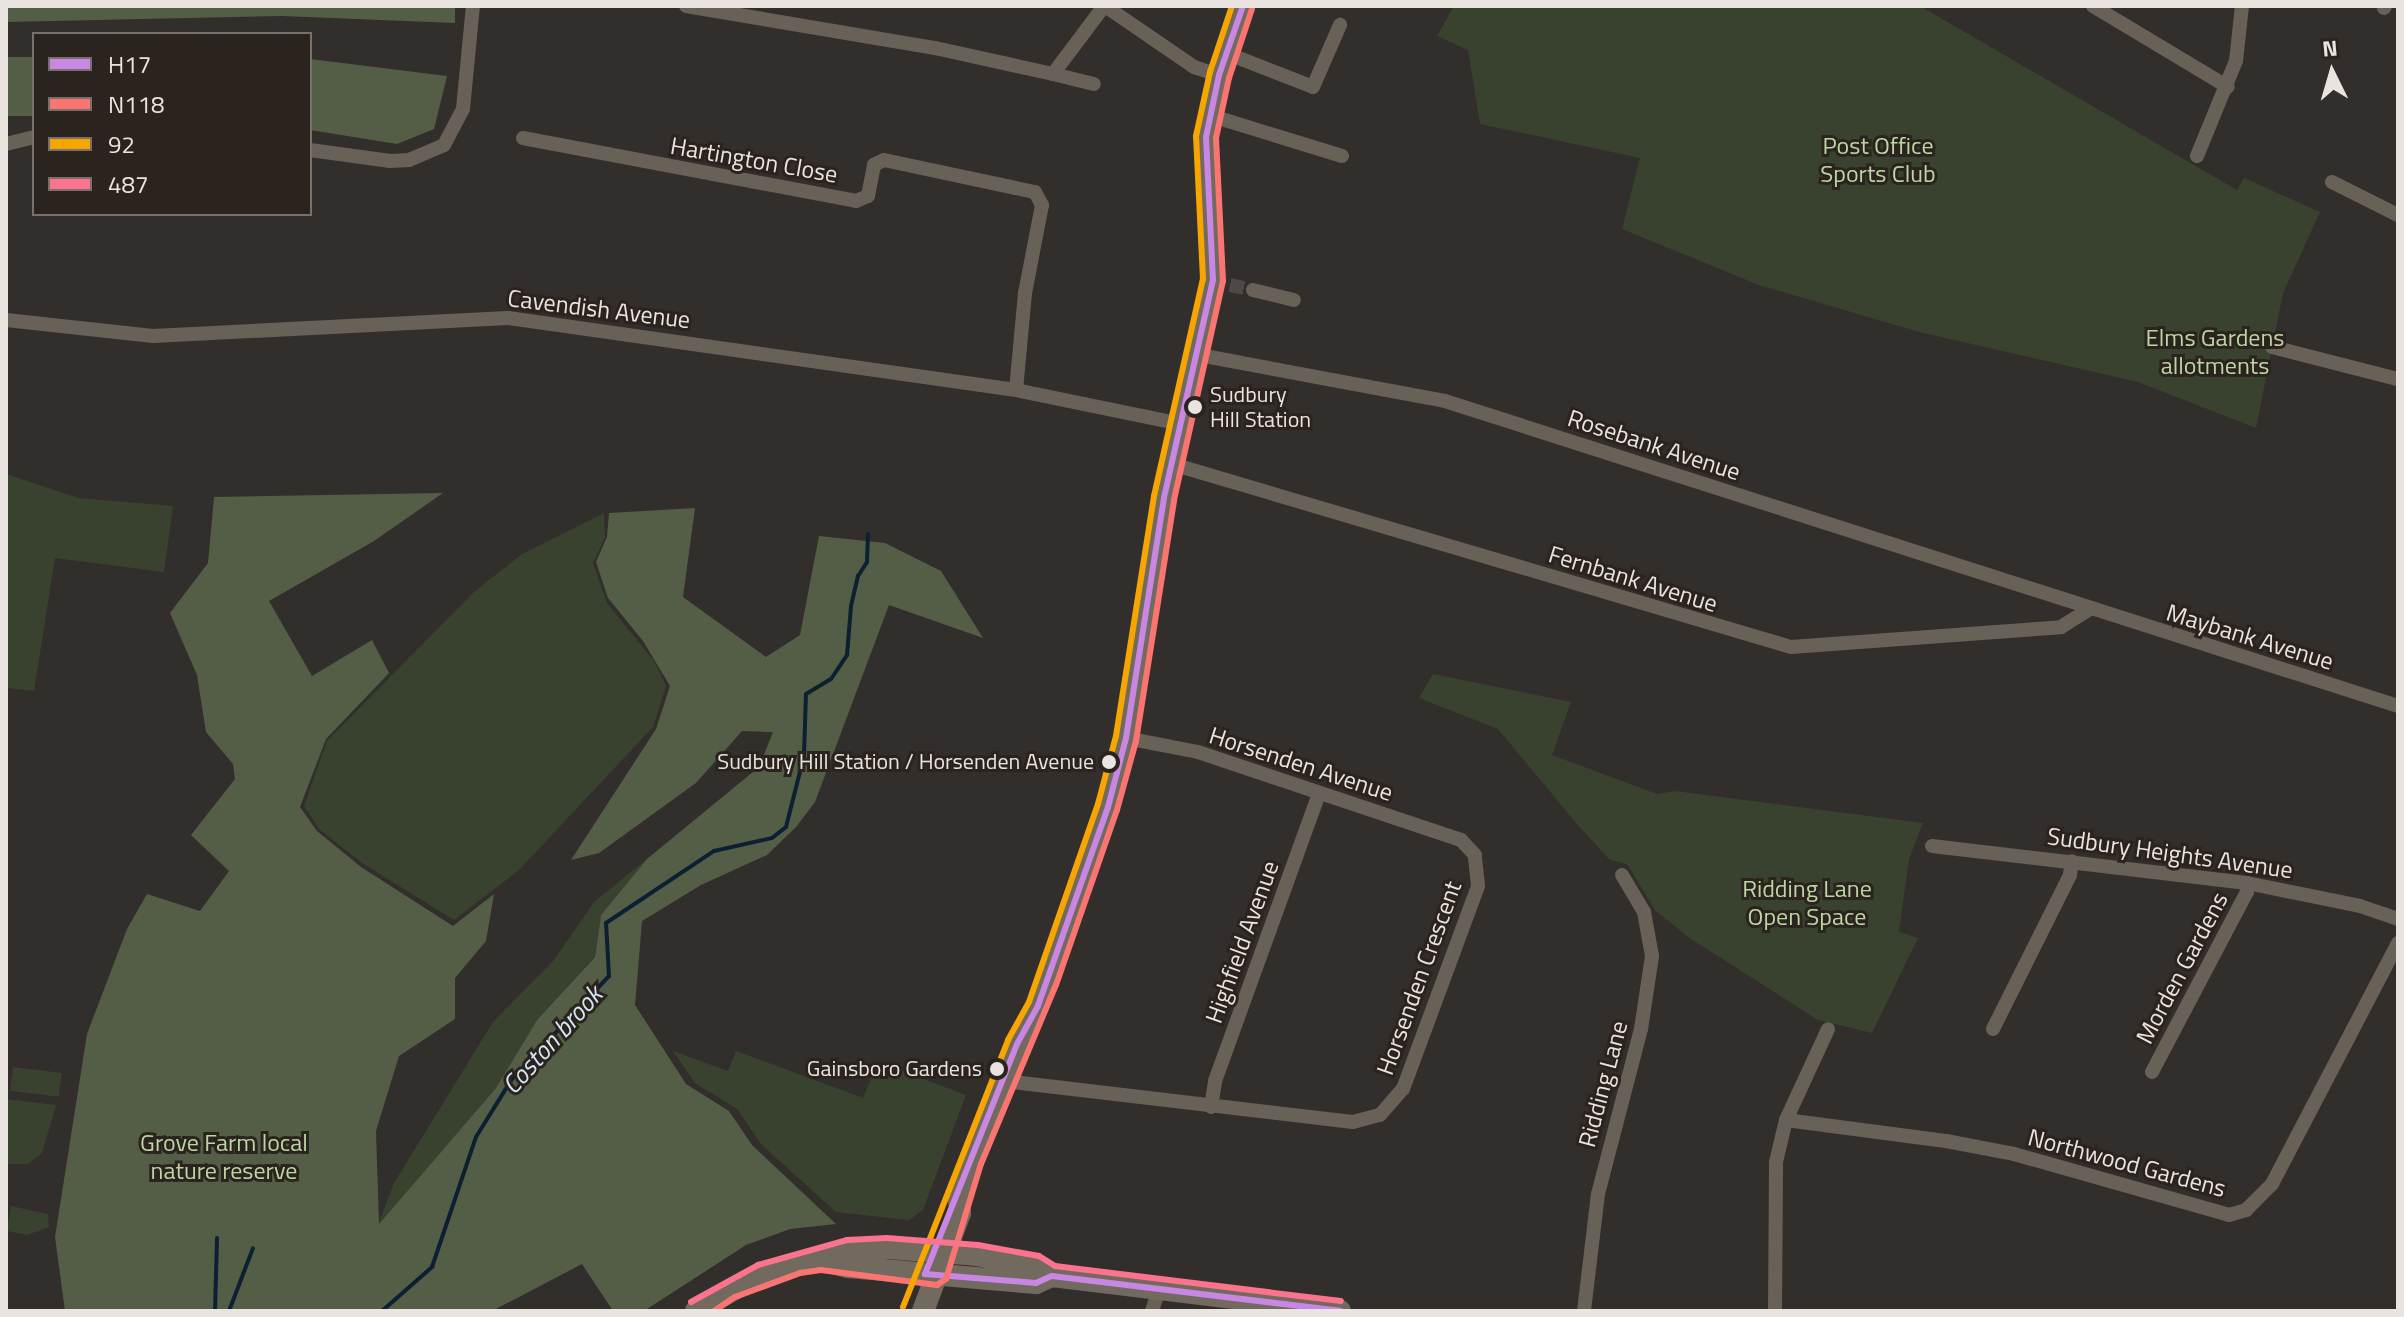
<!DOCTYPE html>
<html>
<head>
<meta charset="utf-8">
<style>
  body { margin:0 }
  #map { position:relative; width:2404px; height:1317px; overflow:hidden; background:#322e2c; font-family:"Titillium Web",sans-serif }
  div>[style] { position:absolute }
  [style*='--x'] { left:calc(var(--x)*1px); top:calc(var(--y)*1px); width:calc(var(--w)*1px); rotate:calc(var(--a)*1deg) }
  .green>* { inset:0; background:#39422e; transform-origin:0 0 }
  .forest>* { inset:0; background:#545e47; transform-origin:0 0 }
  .stream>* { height:4px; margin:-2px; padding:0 2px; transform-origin:2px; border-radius:2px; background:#0c2031 }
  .street-tunnel>* { height:14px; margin-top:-7px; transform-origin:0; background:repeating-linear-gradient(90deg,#4e4947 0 14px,transparent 0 21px) }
  .street>* { height:14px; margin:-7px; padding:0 7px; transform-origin:7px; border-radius:7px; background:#686158 }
  .primary>* { height:22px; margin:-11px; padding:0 11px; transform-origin:11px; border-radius:11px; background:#726a5f }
  .bus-1>* { height:6px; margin:-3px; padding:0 3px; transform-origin:3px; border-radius:3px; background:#c787e3 }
  .bus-2>* { height:6px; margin:-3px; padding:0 3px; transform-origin:3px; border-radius:3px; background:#fa7571 }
  .bus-3>* { height:6px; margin:-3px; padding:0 3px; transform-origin:3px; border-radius:3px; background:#f7a600 }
  .bus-4>* { height:6px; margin:-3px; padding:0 3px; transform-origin:3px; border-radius:3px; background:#fc738d }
  .dots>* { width:22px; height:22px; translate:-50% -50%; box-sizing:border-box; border:4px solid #2b231e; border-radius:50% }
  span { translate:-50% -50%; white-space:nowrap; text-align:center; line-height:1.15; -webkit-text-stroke:6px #2b231e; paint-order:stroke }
  .bus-label { font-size:22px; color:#eae4e1 }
  .left { translate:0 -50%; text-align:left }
  .right { translate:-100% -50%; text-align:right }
  .park-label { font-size:24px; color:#bdd6a1 }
  .street-label { font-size:24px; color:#eae4e1 }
  .water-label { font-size:26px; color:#d4e7f7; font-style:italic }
  .frame { position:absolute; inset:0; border:8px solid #eae4e1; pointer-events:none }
  .legend { position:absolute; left:32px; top:32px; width:280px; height:184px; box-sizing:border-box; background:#2b231e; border:2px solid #77706c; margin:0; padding:10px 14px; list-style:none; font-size:24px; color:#eae4e1 }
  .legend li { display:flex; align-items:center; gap:16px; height:40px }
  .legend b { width:40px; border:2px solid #77706c }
  .north { position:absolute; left:2292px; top:32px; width:80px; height:80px; -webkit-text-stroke:6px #2b231e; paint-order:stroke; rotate:355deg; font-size:22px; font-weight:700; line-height:32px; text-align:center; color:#eae4e1 }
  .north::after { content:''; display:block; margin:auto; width:28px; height:36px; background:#eae4e1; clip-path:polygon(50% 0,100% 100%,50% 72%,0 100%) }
</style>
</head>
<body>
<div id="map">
  <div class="green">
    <i style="clip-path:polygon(1454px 6px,1920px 6px,2237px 190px,2244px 178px,2320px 212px,2283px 293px,2256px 428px,2138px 382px,1919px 332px,1759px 285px,1622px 229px,1640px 158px,1480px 124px,1468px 50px,1437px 36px)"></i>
    <i style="clip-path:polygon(6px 474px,79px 498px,173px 506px,164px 572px,55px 558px,34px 691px,6px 688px)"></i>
    <i style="clip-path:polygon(604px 513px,605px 537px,593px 563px,607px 603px,654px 661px,666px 686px,653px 727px,519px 870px,454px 920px,362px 863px,319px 829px,304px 806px,327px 741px,475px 591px,522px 554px)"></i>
    <i style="clip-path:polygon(1433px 674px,1571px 702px,1552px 755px,1657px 794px,1675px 791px,1923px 823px,1909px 859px,1899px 932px,1918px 938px,1872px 1033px,1818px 1020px,1688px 937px,1655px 910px,1627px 864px,1610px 860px,1577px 824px,1498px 729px,1419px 698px)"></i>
    <i style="clip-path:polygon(647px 859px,601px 915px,595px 956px,537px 1020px,496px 1088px,378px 1225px,394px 1183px,493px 1022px,554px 960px,594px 902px)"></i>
    <i style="clip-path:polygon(673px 1051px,728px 1071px,736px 1051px,863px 1098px,878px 1062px,966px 1095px,923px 1210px,909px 1220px,836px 1212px,761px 1144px,737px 1109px,695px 1083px)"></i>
    <i style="left:13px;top:1067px;width:49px;height:24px;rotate:7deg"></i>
    <i style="clip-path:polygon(6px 1099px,56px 1105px,42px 1153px,28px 1164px,6px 1164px)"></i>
    <i style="clip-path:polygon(11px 1206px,48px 1214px,49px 1227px,27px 1235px,7px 1231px)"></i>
  </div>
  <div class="forest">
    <i style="clip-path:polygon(6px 6px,455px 6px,455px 23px,282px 16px,6px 22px)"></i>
    <i style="left:34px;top:57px;width:59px;height:28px;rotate:90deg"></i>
    <i style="clip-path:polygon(310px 59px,447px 76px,434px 129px,397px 144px,310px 130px)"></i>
    <i style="clip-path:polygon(443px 493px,374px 541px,269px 601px,312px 676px,372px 640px,389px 673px,326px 739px,300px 807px,317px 831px,361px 867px,453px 926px,494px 894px,486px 941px,455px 978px,455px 1019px,399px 1056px,376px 1131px,379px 1224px,496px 1088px,537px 1020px,595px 957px,601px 915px,647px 859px,759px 767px,773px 732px,742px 731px,696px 783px,599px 853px,571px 860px,656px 729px,670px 686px,643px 641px,608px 598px,596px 562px,607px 537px,609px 513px,695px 508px,683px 597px,766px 657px,800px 635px,819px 536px,885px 543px,941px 571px,983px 638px,889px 605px,815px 802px,796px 827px,767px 855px,701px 885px,642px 921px,635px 1005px,686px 1084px,729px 1111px,752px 1145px,836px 1224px,790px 1229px,746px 1245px,644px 1311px,613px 1311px,582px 1264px,492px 1311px,65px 1311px,55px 1237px,87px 1034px,127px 929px,147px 894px,200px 911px,229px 871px,191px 835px,235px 779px,233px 764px,206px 732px,197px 675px,170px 613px,208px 563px,214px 497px)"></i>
  </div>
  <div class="stream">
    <i style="--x:215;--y:1311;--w:73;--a:-88.4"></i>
    <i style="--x:229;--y:1311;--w:67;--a:-69.1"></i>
    <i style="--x:382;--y:1311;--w:67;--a:-41.3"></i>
    <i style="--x:432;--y:1267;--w:137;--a:-71.3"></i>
    <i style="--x:476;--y:1137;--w:68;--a:-58.2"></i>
    <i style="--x:512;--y:1079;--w:141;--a:-46.7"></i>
    <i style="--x:609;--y:976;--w:53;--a:-93.2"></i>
    <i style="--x:606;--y:923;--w:130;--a:-33.7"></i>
    <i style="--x:714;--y:851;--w:59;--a:-12.6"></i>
    <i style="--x:772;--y:838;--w:18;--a:-38"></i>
    <i style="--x:786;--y:827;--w:73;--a:-75.8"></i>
    <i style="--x:804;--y:756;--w:62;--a:-88.2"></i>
    <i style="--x:806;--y:694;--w:29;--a:-31"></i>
    <i style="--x:831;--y:679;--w:29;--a:-56"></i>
    <i style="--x:847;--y:655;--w:49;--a:-85.3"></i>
    <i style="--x:851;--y:606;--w:31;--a:-77"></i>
    <i style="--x:858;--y:576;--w:17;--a:-57"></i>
    <i style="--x:867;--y:562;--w:28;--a:-88"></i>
  </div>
  <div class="street-tunnel">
    <i style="--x:1230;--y:285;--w:24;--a:12"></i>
  </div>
  <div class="street">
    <i style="--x:686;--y:6;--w:253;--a:9.6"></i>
    <i style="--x:935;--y:48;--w:121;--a:12.4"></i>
    <i style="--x:1053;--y:74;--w:85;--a:-53.1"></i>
    <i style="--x:1105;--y:6;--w:108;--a:34.4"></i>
    <i style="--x:1194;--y:67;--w:26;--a:18"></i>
    <i style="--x:2093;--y:6;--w:157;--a:31"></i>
    <i style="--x:2384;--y:8;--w:2;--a:-63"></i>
    <i style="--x:1226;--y:53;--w:93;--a:21.3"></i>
    <i style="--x:1313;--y:87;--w:68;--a:-66.5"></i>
    <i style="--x:1053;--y:74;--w:42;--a:13.7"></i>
    <i style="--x:1212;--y:116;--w:136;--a:17.1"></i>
    <i style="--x:523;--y:138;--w:339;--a:10.7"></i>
    <i style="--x:856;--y:201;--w:13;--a:-23"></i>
    <i style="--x:868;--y:196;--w:32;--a:-79"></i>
    <i style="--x:874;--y:165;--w:11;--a:-27"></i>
    <i style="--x:884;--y:160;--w:154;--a:12"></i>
    <i style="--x:1035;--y:192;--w:15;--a:62"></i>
    <i style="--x:1042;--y:205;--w:90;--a:100.9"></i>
    <i style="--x:1025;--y:293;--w:97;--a:95.3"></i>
    <i style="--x:6;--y:144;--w:29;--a:-14"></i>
    <i style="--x:310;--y:150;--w:81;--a:7.8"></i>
    <i style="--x:390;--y:161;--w:19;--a:-3"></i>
    <i style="--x:409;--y:160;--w:38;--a:-23"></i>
    <i style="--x:444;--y:145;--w:41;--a:-62.2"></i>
    <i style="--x:463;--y:109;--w:103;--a:-84.5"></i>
    <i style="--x:2197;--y:156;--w:103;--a:-67.7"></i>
    <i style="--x:2236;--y:61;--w:55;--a:-83.8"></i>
    <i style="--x:2332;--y:182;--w:74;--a:26.6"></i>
    <i style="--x:1253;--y:290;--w:42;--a:13.7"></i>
    <i style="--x:6;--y:320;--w:148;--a:6.2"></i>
    <i style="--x:153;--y:336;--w:355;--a:-2.9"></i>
    <i style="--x:508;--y:318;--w:513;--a:8.07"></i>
    <i style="--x:1016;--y:390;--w:168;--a:11.6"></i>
    <i style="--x:2272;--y:347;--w:130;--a:14.3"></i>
    <i style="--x:1199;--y:355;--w:250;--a:10.6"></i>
    <i style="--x:1445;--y:401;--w:1001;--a:17.75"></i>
    <i style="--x:1172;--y:464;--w:645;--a:16.47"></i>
    <i style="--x:1791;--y:647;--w:271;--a:-4.2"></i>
    <i style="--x:2061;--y:627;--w:32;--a:-32"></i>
    <i style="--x:1932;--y:846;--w:317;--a:6.7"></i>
    <i style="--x:2247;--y:883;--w:115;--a:11.5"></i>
    <i style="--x:2360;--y:906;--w:40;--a:18.9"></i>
    <i style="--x:1993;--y:1029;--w:172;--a:-63.4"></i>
    <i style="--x:2070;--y:875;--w:14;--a:-82"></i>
    <i style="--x:2152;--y:1072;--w:204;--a:-62.2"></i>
    <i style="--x:2247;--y:892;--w:9;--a:-90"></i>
    <i style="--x:1004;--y:1081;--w:351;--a:6.7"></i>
    <i style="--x:1353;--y:1122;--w:28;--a:-15"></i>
    <i style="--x:1380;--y:1115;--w:35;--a:-49"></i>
    <i style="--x:1403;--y:1089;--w:216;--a:-69.7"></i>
    <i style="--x:1478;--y:886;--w:31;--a:-96"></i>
    <i style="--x:1475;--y:855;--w:21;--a:-133"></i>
    <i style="--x:1461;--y:840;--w:277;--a:-161.5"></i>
    <i style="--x:1198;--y:752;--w:73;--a:-169"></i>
    <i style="--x:1211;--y:1107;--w:26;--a:-81"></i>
    <i style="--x:1215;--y:1081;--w:305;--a:-70.1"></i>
    <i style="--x:1786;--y:1120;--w:161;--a:7.5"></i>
    <i style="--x:1946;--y:1141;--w:69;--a:10.8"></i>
    <i style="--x:2014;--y:1154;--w:223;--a:15.8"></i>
    <i style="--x:2229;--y:1215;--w:18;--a:-16"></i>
    <i style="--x:2246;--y:1210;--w:37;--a:-45"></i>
    <i style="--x:2272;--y:1184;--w:272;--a:-62.4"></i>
    <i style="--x:1152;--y:1311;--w:23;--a:-72"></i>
    <i style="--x:1584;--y:1311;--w:118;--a:-83.2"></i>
    <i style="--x:1598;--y:1194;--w:171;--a:-75.4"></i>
    <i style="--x:1641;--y:1029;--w:74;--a:-81.4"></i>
    <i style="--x:1652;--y:956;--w:45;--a:-100.3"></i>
    <i style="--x:1644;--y:912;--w:43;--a:-120.7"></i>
    <i style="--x:1775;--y:1311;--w:149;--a:-89.6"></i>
    <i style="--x:1776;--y:1162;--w:43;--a:-76.6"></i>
    <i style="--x:1786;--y:1120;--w:100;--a:-65.2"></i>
  </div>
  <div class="primary">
    <i style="--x:821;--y:1260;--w:28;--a:15"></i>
    <i style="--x:848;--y:1267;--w:189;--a:4.9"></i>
    <i style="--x:1036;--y:1283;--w:17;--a:-24"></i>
    <i style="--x:696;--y:1311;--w:75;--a:-29.6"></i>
    <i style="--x:761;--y:1274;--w:91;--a:-15.3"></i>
    <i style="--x:849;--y:1250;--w:39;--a:-3"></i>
    <i style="--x:888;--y:1248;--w:88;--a:4.5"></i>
    <i style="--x:976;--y:1255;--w:61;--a:10.4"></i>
    <i style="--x:1036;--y:1266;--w:19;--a:32"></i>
    <i style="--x:1052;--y:1276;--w:290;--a:6.9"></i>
    <i style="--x:923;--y:1311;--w:105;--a:-69.3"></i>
    <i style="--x:960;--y:1213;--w:13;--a:-94"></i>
    <i style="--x:959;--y:1200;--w:41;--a:-71.6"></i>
    <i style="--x:972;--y:1161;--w:194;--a:-67.3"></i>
    <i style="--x:1047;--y:982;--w:185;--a:-70.8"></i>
    <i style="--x:1108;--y:807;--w:71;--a:-75.4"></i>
    <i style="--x:1126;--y:738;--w:243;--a:-81"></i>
    <i style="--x:1164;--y:498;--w:223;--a:-77.3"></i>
    <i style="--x:1213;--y:280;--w:143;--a:-92.8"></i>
    <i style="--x:1206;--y:137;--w:63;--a:-78.2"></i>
    <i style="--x:1219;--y:75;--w:73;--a:-70.8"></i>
  </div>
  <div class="bus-1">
    <i style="--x:1243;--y:6;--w:73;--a:109.2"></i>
    <i style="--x:1219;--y:75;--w:63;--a:101.8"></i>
    <i style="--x:1206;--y:137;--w:143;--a:87.2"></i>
    <i style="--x:1213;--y:280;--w:223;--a:102.7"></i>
    <i style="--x:1164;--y:498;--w:243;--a:99"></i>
    <i style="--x:1126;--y:738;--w:71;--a:104.6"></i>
    <i style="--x:1108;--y:807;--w:211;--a:109.4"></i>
    <i style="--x:1038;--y:1006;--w:43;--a:118.9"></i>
    <i style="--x:1017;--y:1044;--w:248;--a:111.8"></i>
    <i style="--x:925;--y:1274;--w:111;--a:4.6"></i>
    <i style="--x:1036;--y:1283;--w:17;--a:-24"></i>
    <i style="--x:1052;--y:1276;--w:290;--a:6.9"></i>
  </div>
  <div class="bus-2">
    <i style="--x:714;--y:1311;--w:25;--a:-34"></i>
    <i style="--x:735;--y:1297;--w:69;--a:-20.3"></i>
    <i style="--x:800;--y:1273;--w:21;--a:-8"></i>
    <i style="--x:821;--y:1270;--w:117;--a:7.4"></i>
    <i style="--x:937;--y:1285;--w:11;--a:-34"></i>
    <i style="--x:946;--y:1279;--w:120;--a:-73.1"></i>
    <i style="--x:981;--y:1164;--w:194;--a:-67.3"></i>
    <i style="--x:1056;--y:985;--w:185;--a:-70.8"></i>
    <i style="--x:1117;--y:810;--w:72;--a:-74.6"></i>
    <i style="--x:1136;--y:741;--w:244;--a:-81"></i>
    <i style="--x:1174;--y:500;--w:224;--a:-77.4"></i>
    <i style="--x:1223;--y:281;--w:143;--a:-92.8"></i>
    <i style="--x:1216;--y:138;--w:61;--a:-77.8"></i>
    <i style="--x:1229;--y:78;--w:73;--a:-71.6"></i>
  </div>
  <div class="bus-3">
    <i style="--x:903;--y:1307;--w:287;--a:-68.5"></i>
    <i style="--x:1008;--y:1040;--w:43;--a:-61.1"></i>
    <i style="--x:1029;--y:1002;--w:210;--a:-70.8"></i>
    <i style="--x:1098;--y:804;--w:70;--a:-75.2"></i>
    <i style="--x:1116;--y:736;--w:243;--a:-81"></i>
    <i style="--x:1154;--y:496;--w:222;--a:-77.3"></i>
    <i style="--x:1203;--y:279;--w:143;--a:-92.8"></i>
    <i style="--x:1196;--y:136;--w:66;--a:-77.7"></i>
    <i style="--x:1210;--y:72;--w:70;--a:-71.6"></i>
  </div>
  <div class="bus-4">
    <i style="--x:691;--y:1302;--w:77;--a:-28.9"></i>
    <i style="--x:758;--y:1265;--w:92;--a:-15.7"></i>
    <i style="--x:847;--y:1240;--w:40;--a:-2.9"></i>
    <i style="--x:887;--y:1238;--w:91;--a:4.4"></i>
    <i style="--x:978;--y:1245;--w:62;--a:10.2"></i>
    <i style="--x:1039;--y:1256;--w:19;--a:32"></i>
    <i style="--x:1055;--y:1266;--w:288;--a:7"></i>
  </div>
  <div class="dots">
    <i style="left:1195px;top:407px;background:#eae4e1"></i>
    <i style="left:1109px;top:762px;background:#eae4e1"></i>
    <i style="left:997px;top:1069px;background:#eae4e1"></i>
  </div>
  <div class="bus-label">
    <span class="left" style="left:1210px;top:407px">Sudbury<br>Hill Station</span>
    <span class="right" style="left:1094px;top:762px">Sudbury Hill Station / Horsenden Avenue</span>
    <span class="right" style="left:982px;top:1069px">Gainsboro Gardens</span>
  </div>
  <div class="park-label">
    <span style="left:1878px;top:160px">Post Office<br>Sports Club</span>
    <span style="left:2215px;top:352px">Elms Gardens<br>allotments</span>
    <span style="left:1807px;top:903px">Ridding Lane<br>Open Space</span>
    <span style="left:224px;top:1157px">Grove Farm local<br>nature reserve</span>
  </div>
  <div class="street-label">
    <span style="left:754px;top:160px;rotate:10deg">Hartington Close</span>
    <span style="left:599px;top:309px;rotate:7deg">Cavendish Avenue</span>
    <span style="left:1654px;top:445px;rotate:18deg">Rosebank Avenue</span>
    <span style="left:1633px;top:579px;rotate:17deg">Fernbank Avenue</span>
    <span style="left:2250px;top:637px;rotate:17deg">Maybank Avenue</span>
    <span style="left:1301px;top:764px;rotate:18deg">Horsenden Avenue</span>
    <span style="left:2170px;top:853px;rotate:8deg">Sudbury Heights Avenue</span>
    <span style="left:1242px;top:942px;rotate:-70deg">Highfield Avenue</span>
    <span style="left:2182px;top:968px;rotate:-62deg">Morden Gardens</span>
    <span style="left:1419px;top:978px;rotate:-70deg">Horsenden Crescent</span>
    <span style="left:1603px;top:1084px;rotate:-75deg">Ridding Lane</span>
    <span style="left:2127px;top:1163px;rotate:15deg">Northwood Gardens</span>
  </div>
  <div class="water-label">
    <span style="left:552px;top:1040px;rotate:-48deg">Coston brook</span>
  </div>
  <div class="frame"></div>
  <ul class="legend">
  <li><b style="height:10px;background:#c787e3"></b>H17</li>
  <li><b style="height:10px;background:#fa7571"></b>N118</li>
  <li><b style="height:10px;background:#f7a600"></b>92</li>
  <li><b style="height:10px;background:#fc738d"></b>487</li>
  </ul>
  <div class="north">N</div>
</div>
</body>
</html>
